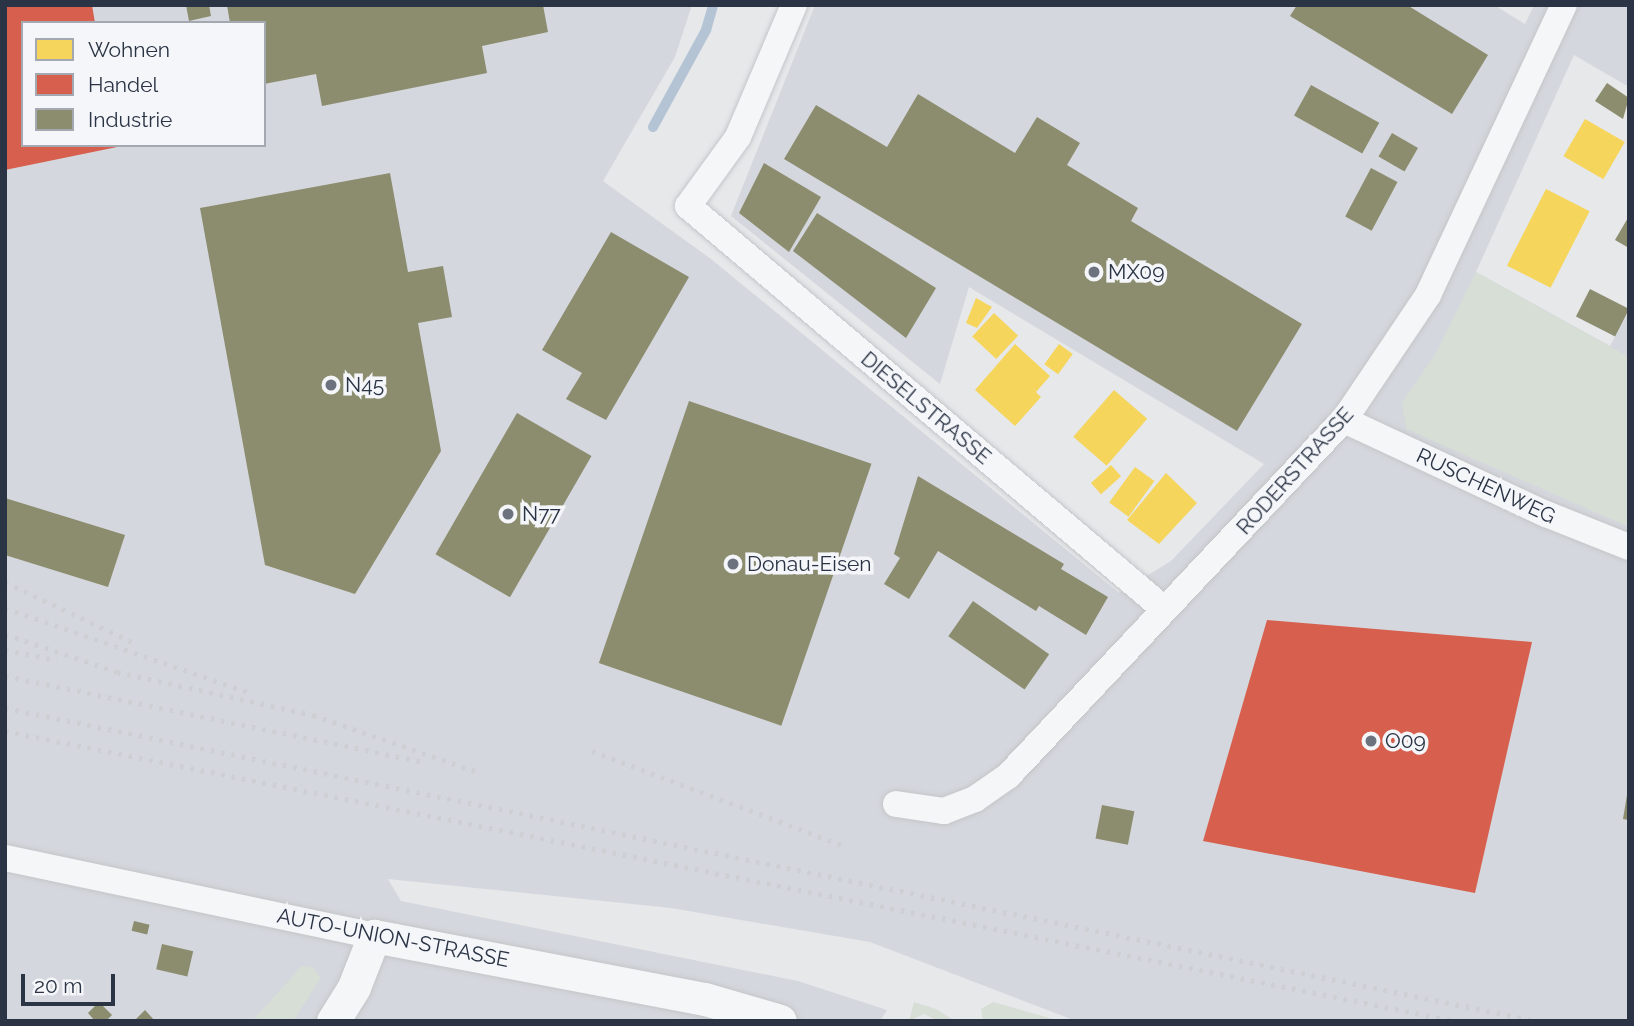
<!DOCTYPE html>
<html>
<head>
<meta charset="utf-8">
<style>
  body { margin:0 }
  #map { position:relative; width:1634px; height:1026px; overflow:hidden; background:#e6e8ea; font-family:Raleway,sans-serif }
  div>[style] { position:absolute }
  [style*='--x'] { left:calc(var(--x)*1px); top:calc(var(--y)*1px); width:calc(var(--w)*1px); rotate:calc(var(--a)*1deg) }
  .built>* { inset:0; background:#d4d7dd }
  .green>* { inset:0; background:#d6ded6 }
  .homes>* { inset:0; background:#f6d55c; transform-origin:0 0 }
  .shops>* { inset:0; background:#d6604d }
  .industry>* { inset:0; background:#8c8c6e; transform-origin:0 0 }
  .stream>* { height:10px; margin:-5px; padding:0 5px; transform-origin:5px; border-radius:5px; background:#b4c4d5 }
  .roads { filter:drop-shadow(0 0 2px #c4c6c8) drop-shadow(0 0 2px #c4c6c8) }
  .minor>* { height:26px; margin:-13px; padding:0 13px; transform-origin:13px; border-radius:13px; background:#f5f6f7 }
  .tertiary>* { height:33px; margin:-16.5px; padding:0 16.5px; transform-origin:16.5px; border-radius:16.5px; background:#f5f6f7 }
  .rail>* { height:5px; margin-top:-2.5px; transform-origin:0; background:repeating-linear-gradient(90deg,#cecfd2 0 3.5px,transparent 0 10.5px) }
  .dots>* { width:19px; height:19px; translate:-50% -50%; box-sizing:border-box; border:4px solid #f4f6f9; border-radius:50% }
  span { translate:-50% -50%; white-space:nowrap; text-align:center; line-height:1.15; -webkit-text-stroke:7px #f4f6f9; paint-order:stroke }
  .poi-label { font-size:21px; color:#2b3445 }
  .left { translate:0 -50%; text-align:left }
  .street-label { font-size:21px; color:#2b3445 }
  .frame { position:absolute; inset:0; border:7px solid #2b3445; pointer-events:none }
  .legend { position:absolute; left:21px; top:21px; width:245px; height:126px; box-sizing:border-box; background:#f4f6f9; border:2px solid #a4a8b1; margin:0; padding:9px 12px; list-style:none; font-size:21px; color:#2b3445 }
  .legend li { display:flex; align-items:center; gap:14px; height:35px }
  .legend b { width:35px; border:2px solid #a4a8b1 }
  .scale { position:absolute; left:21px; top:974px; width:94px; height:32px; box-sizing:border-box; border:4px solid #2b3445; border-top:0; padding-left:9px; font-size:21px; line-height:24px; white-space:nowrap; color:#2b3445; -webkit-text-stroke:5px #f4f6f9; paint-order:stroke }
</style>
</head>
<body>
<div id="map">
  <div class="built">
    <i style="clip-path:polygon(evenodd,5px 5px,692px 5px,675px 57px,603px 181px,711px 259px,1119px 593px,1171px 561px,1264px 464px,969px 287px,940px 384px,731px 216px,815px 5px,1494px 5px,1525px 24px,1534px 5px,1629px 5px,1629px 87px,1574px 55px,1476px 272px,1610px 346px,1629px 311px,1629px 1021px,1076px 1021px,870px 942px,671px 908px,388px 879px,401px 901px,798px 981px,887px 1010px,880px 1021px,5px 1021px,5px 5px,23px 23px,264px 23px,264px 145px,23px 145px,23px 23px)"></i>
  </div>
  <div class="green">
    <i style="clip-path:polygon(1476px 272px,1629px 357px,1629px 527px,1406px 429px,1402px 402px,1435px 355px)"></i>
    <i style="clip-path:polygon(302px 966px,313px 967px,321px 978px,293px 1021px,252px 1021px)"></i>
    <i style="clip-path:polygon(914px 1002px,936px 1009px,955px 1021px,938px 1021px,924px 1014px,909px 1021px)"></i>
    <i style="clip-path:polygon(993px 1002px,1060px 1021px,983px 1021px,981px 1009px)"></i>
  </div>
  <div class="homes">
    <i style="left:1585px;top:119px;width:46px;height:43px;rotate:30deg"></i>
    <i style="left:1546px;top:189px;width:49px;height:86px;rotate:27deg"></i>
    <i style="clip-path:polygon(976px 298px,992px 307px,977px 328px,966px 323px)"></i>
    <i style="left:994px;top:313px;width:33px;height:32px;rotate:43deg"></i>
    <i style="clip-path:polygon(1015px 344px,1050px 376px,1036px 392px,1041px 397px,1015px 426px,975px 390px)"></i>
    <i style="left:1059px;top:344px;width:17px;height:25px;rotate:36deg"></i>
    <i style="left:1114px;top:390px;width:44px;height:62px;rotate:41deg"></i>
    <i style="left:1111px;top:465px;width:15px;height:27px;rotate:48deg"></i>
    <i style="left:1135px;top:467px;width:24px;height:44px;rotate:36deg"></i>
    <i style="clip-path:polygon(1166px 473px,1197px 503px,1159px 544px,1127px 520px)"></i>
  </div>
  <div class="shops">
    <i style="clip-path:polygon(5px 5px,92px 5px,95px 23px,23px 23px,23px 145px,122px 146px,5px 170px)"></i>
    <i style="clip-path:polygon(1267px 620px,1532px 642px,1475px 893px,1203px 841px)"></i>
  </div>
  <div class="industry">
    <i style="clip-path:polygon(186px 5px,209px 5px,211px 16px,189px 21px)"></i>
    <i style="clip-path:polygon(227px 5px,543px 5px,548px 32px,482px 46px,487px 73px,322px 106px,316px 74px,264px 84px,264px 23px,230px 23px)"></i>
    <i style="clip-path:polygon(1297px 5px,1407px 5px,1488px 55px,1452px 114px,1290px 16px)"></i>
    <i style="clip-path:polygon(1607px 83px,1629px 98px,1623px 119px,1595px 101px)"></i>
    <i style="left:1311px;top:85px;width:78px;height:35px;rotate:29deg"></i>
    <i style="clip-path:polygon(918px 94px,1015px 153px,1037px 117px,1080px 143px,1067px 165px,1138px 208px,1131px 221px,1302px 324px,1237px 431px,784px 159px,816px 105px,887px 147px)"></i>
    <i style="left:1392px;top:133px;width:30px;height:27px;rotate:30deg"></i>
    <i style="clip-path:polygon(764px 163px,821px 197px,789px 252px,739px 213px)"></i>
    <i style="left:1371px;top:168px;width:30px;height:55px;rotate:28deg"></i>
    <i style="clip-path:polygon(390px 173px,408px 272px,443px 266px,452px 317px,418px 323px,441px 451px,355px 594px,265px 565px,200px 208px)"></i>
    <i style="clip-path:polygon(817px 213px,936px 288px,906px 338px,793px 251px)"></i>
    <i style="clip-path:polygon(1629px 216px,1629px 248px,1615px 240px)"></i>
    <i style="clip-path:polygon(611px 232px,689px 277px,606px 420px,566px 399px,582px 373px,542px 350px)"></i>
    <i style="left:1590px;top:289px;width:44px;height:31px;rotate:27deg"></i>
    <i style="left:689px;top:401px;width:193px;height:277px;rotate:19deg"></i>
    <i style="left:517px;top:413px;width:86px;height:163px;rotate:30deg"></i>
    <i style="clip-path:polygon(918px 476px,1064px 564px,1061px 569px,1108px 597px,1086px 635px,1039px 606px,1036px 611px,938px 551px,909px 599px,884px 584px,900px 558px,894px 554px)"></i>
    <i style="clip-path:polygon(5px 498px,125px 535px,108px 587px,5px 555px)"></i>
    <i style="left:973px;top:601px;width:93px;height:43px;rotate:35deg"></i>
    <i style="clip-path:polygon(1627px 795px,1629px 795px,1629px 820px,1623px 819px)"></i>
    <i style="left:1102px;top:805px;width:33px;height:34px;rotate:11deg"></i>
    <i style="left:134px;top:921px;width:16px;height:10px;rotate:14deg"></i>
    <i style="left:162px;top:944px;width:32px;height:26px;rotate:13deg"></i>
    <i style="clip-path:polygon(99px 1002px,112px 1015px,106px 1021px,95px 1021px,88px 1013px)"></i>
    <i style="clip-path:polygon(145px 1010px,155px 1021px,134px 1021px)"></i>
  </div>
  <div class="stream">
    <i style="--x:653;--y:127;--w:111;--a:-61.3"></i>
    <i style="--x:706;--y:30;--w:26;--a:-74"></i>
  </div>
  <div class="roads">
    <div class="minor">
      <i style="--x:794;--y:5;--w:143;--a:113"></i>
      <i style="--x:738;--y:137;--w:85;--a:125.9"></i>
      <i style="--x:688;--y:206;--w:624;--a:40.25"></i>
      <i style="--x:1344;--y:420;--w:223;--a:25"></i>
      <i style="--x:1546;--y:514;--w:89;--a:21.7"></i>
      <i style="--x:896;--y:804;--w:49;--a:8.3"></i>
      <i style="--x:944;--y:811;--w:33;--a:-21"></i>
      <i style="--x:975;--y:799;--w:40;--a:-34.9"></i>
      <i style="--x:1008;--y:776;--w:490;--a:-46.7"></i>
      <i style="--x:1344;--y:420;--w:151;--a:-56.1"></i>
      <i style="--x:1428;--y:295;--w:320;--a:-64.9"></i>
      <i style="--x:5;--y:858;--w:377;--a:11.9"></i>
    </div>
    <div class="tertiary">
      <i style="--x:333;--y:1021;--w:40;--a:-58"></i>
      <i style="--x:354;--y:987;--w:55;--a:-68.6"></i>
      <i style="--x:374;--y:936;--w:337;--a:10.8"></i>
      <i style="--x:705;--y:999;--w:78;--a:16.3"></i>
    </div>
  </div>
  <div class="rail">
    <i style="--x:5;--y:582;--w:147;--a:25.3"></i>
    <i style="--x:5;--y:608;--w:259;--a:19.1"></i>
    <i style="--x:5;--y:634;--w:118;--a:18.7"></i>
    <i style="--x:117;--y:672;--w:201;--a:12.4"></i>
    <i style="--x:313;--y:715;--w:175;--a:19.1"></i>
    <i style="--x:5;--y:650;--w:53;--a:10.9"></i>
    <i style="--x:5;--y:676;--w:424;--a:11.6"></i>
    <i style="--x:5;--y:708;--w:1564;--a:11.55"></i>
    <i style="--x:5;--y:731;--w:1479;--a:11.31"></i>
    <i style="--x:592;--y:751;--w:273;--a:20.6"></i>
  </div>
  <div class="dots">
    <i style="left:1094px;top:272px;background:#6c737f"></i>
    <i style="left:331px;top:385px;background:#6c737f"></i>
    <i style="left:508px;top:514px;background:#6c737f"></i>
    <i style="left:733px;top:564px;background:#6c737f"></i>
    <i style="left:1371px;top:741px;background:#6c737f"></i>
  </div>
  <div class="poi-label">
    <span class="left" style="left:1108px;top:272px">MX09</span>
    <span class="left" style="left:345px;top:385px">N45</span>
    <span class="left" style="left:522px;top:514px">N77</span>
    <span class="left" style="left:747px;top:564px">Donau-Eisen</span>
    <span class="left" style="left:1385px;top:741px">O09</span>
  </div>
  <div class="street-label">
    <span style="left:926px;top:408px;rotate:40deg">DIESELSTRASSE</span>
    <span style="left:1295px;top:471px;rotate:-48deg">RODERSTRASSE</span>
    <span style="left:1486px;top:486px;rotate:25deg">RUSCHENWEG</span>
    <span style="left:393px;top:938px;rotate:11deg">AUTO-UNION-STRASSE</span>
  </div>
  <div class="frame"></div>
  <ul class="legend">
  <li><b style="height:19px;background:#f6d55c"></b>Wohnen</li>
  <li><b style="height:19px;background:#d6604d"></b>Handel</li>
  <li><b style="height:19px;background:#8c8c6e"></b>Industrie</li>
  </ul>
  <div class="scale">20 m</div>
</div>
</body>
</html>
